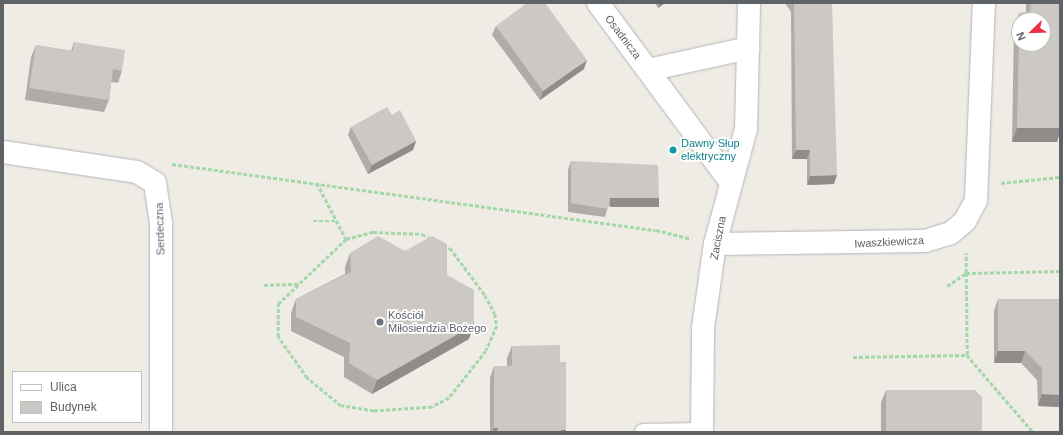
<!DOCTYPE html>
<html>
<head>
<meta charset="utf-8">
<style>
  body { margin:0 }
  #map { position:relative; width:1063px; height:435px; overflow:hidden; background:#efebe5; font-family:Arial,sans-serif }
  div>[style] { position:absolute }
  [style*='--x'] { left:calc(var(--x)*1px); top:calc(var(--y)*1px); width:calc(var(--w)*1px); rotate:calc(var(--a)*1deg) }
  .path>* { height:2.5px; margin-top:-1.25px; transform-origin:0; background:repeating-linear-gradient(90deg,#a5d8a8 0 4px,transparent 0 6px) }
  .roads { filter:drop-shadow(0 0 1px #b3b7ba) drop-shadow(0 0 1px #b3b7ba) }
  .lane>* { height:16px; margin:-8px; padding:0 8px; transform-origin:8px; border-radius:8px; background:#fff }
  .street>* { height:22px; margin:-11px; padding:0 11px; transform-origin:11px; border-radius:11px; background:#fff }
  .secondary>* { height:22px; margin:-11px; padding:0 11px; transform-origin:11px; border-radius:11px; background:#fff }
  .wall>* { inset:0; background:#afaca9 }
  .shaded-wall>* { inset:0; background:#8f8c89; transform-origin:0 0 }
  .building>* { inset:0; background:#ccc8c4 }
  .dots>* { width:11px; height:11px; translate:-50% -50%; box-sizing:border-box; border:2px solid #fff; border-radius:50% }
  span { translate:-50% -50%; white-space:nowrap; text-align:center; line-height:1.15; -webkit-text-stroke:3.5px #fff; paint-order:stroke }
  .street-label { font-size:11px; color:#5d6366 }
  .culture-label { font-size:11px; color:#0d838f }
  .left { translate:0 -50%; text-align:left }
  .worship-label { font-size:11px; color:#5b616d }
  .frame { position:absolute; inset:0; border:4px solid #5d6366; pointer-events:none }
  .legend { position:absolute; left:12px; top:371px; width:130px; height:52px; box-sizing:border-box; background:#fff; border:1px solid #bec1c2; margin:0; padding:5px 7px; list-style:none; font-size:12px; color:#5d6366 }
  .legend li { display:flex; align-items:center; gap:8px; height:20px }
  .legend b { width:20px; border:1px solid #bec1c2 }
  .north { position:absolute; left:1011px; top:12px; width:40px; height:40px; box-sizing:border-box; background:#fff; border:1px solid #bec1c2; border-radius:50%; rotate:247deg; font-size:11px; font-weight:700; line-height:16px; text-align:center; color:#5d6366 }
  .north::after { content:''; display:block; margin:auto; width:14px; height:18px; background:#e83249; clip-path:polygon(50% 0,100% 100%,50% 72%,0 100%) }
</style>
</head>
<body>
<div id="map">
  <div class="path">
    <i style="--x:172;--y:164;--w:488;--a:7.8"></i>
    <i style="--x:656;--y:230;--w:36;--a:14"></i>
    <i style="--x:317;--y:183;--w:63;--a:62.6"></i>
    <i style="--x:1001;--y:183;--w:59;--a:-5.8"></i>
    <i style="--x:313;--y:221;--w:24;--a:0"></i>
    <i style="--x:373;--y:232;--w:49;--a:2.3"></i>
    <i style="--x:422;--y:234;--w:31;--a:27"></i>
    <i style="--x:450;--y:248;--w:59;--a:53.3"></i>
    <i style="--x:485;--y:295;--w:21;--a:62"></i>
    <i style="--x:495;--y:314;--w:12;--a:81"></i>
    <i style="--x:497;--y:326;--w:27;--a:114"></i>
    <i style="--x:486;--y:351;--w:60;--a:128.2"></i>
    <i style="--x:449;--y:398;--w:19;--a:152"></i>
    <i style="--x:432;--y:407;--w:58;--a:176.1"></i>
    <i style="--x:374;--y:411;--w:33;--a:-171"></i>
    <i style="--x:341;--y:406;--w:44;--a:-140.5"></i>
    <i style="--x:307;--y:378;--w:50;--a:-125.3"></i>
    <i style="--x:278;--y:337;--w:33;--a:-90"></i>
    <i style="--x:278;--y:304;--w:94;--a:-43.7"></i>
    <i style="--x:346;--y:239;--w:28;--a:-15"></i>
    <i style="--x:264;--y:285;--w:36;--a:-2"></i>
    <i style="--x:947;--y:286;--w:23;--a:-34"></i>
    <i style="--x:966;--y:273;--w:20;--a:-90"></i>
    <i style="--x:967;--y:355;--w:101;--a:49.4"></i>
    <i style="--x:853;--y:357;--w:114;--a:-1"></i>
    <i style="--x:967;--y:355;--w:82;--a:-90.7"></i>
    <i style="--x:966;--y:273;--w:94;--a:-1.2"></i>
  </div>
  <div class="roads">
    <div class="lane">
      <i style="--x:643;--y:432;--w:59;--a:-1"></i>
    </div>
    <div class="street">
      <i style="--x:598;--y:3;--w:224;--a:53.5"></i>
      <i style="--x:648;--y:70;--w:103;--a:-12.3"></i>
      <i style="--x:3;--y:152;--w:135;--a:8.5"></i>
      <i style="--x:137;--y:172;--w:21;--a:31"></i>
      <i style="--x:155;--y:183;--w:40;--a:81.5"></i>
      <i style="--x:161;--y:223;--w:209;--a:90"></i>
      <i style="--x:715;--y:244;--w:210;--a:-0.8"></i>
      <i style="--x:925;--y:241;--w:27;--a:-17"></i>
      <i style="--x:951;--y:233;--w:18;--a:-41"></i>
      <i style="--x:965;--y:221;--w:24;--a:-62"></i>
      <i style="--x:976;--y:200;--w:197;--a:-87.7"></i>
    </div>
    <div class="secondary">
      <i style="--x:702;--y:432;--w:104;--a:-89.4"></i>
      <i style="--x:703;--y:328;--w:85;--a:-81.9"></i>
      <i style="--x:715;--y:244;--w:119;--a:-74.9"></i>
      <i style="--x:746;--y:129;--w:126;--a:-88.6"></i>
    </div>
  </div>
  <div class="wall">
    <i style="clip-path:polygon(655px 3px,665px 3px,658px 8px)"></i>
    <i style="clip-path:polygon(785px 3px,832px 3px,834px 184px,807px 185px,807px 159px,792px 159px,791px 12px)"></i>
    <i style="clip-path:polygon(1026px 3px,1060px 3px,1057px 142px,1012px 142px,1014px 26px,1019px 13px,1026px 12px)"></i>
    <i style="clip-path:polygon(496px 26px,584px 69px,540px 100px,492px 35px)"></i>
    <i style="clip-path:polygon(74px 42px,122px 71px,118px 83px,111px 82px,109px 100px,104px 112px,25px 100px,31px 57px,36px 45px,71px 51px)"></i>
    <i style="clip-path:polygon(392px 115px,416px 141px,413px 150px,368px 174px,348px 135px,351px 127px)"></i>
    <i style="clip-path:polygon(571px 161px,659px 198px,655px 206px,608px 206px,605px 217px,568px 212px,568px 170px)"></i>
    <i style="clip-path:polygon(350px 253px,447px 275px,469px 339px,372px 394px,344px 377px,344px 357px,291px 331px,291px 313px,296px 299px,345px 274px,345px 267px)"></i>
    <i style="clip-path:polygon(998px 299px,1060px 299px,1060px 407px,1038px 406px,1037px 380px,1021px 363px,994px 363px,994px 311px)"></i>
    <i style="clip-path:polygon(512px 346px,560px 362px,566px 430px,565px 432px,490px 432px,490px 378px,494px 366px,507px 366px,507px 358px)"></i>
    <i style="clip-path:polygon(886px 390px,982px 432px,881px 432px,881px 402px)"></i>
  </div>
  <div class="shaded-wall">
    <i style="clip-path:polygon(660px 3px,665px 3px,658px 8px)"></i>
    <i style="clip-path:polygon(587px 60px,584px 69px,540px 100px,543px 91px)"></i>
    <i style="clip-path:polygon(1017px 128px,1060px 128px,1060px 133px,1057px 142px,1012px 142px)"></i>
    <i style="clip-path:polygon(416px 141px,413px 150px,368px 174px,372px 165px)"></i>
    <i style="clip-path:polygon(796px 150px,810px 150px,807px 159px,792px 159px)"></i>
    <i style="clip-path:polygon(837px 175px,834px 184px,807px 185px,810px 176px)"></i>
    <i style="left:610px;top:198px;width:49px;height:9px"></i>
    <i style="clip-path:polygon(474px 325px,469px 339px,372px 394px,377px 380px)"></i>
    <i style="clip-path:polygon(998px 351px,1025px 351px,1021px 363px,994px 363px)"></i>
    <i style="clip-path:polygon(1042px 394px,1060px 395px,1060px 407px,1038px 406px)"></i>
    <i style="clip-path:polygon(494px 428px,498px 428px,496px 432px,493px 432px)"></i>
    <i style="clip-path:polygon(561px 430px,566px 430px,565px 432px,560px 432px)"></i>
  </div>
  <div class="building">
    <i style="clip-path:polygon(527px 3px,545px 3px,587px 60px,543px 91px,496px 26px)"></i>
    <i style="clip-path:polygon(794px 3px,832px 3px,837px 175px,810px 176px,810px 150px,796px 150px)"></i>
    <i style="clip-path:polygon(1031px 3px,1060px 3px,1060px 128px,1017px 128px,1019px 33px,1019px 44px,1043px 44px,1043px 20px,1019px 20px,1019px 13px,1030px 12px)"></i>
    <i style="clip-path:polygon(74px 42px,125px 50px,122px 71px,113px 69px,109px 100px,29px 88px,36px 45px,73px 51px)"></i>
    <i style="clip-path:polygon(387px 107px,392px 115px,400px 110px,416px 141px,372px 165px,351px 127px)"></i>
    <i style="clip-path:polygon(571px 161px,658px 165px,659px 198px,610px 198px,608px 209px,571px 203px)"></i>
    <i style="clip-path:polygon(378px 236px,405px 251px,432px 236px,447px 244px,447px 275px,474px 290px,474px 325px,377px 380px,349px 363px,350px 343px,296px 317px,296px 299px,351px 272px,350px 253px)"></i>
    <i style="clip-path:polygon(998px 299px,1060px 299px,1060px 395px,1042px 394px,1042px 368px,1025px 351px,998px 351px)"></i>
    <i style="clip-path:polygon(560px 345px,560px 362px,566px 362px,566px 430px,561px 430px,561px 432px,498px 432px,498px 428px,494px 428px,494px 366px,512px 366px,512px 346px)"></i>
    <i style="clip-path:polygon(886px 390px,975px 390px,982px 397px,982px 432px,886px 432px)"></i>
  </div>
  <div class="dots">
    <i style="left:673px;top:150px;background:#0f9aa8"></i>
    <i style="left:380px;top:322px;background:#6b7280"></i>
  </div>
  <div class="street-label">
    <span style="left:623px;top:37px;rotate:53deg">Osadnicza</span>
    <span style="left:160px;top:229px;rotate:-92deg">Serdeczna</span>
    <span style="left:718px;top:238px;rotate:-79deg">Zaciszna</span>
    <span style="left:889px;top:242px;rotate:-3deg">Iwaszkiewicza</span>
  </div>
  <div class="culture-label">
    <span class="left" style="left:681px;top:150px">Dawny Słup<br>elektryczny</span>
  </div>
  <div class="worship-label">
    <span class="left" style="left:388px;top:322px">Kościół<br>Miłosierdzia Bożego</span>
  </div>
  <div class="frame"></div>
  <ul class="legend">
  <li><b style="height:5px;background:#fff"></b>Ulica</li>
  <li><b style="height:11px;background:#ccc8c4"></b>Budynek</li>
  </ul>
  <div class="north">N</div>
</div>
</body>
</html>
